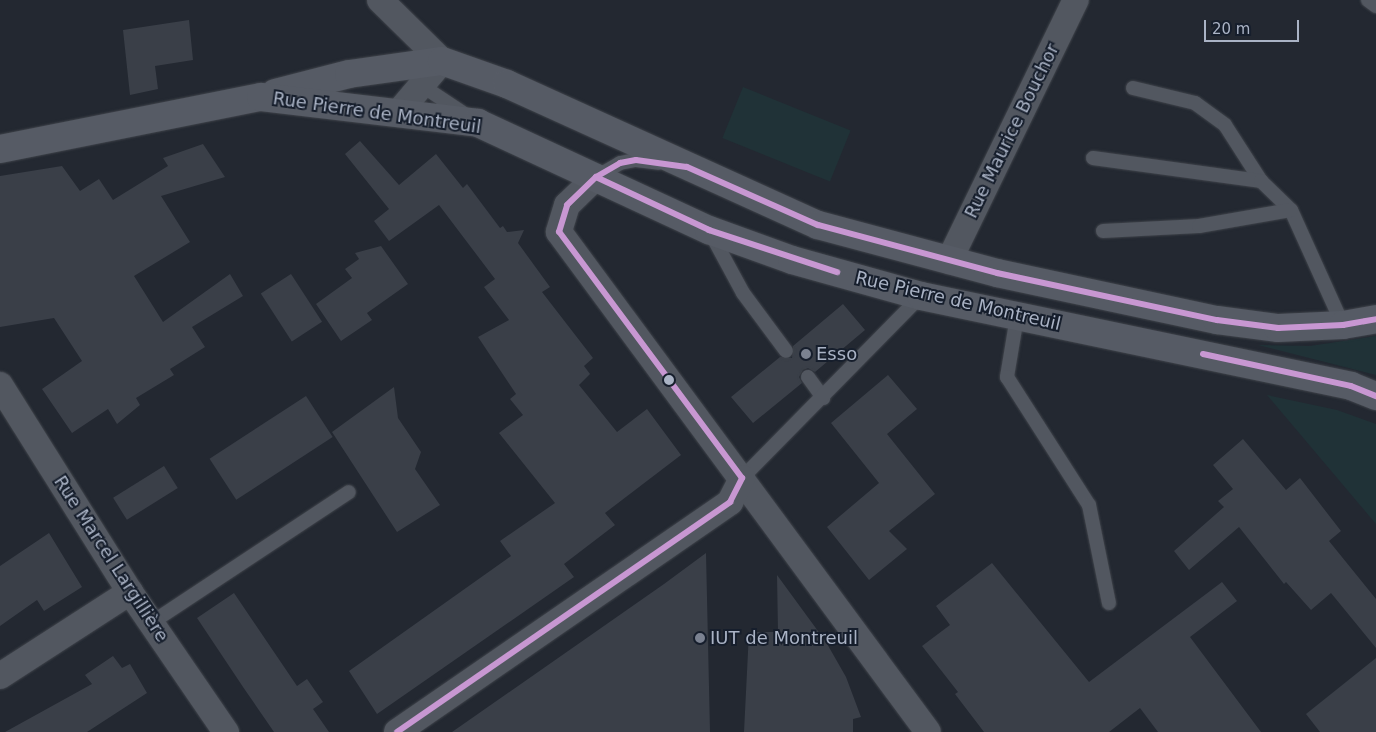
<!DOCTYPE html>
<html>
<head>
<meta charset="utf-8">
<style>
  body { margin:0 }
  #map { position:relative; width:1376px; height:732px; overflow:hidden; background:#232831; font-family:"DejaVu Sans",sans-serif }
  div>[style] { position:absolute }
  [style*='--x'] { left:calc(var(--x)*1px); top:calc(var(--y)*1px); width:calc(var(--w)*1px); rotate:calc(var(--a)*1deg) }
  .green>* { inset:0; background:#203237; transform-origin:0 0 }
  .building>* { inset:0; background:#3a3f48; transform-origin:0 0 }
  .roads { filter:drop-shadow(0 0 1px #3f434a) drop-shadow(0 0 1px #3f434a) }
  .service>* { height:14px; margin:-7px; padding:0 7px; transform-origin:7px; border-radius:7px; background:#525760 }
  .minor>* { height:26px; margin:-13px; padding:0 13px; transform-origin:13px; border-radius:13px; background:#525760 }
  .secondary>* { height:28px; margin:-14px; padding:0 14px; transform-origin:14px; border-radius:14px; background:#565b65 }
  .bus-1>* { height:6px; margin:-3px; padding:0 3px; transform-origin:3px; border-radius:3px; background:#c897d2 }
  .dots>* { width:14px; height:14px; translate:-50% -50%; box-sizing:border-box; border:2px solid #161e2c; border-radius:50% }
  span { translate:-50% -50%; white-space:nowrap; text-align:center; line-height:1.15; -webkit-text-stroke:4px #161e2c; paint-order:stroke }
  .street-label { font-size:18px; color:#aab3c5 }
  .poi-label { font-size:18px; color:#aab3c5 }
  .left { translate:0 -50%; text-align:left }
  .scale { position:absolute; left:1204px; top:20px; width:95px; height:22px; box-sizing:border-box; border:2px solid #aab3c5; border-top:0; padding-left:6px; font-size:15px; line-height:18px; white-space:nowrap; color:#aab3c5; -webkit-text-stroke:4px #161e2c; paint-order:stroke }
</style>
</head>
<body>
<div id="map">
  <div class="green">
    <i style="left:743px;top:87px;width:116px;height:55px;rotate:22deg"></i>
    <i style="clip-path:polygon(1376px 336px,1376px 375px,1258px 345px,1310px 346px)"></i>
    <i style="clip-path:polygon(1267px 395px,1337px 410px,1376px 424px,1376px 524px)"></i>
  </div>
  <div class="building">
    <i style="clip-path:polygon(189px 20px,193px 60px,155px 66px,158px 89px,130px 95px,123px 30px)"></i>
    <i style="clip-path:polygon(360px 141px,399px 185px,436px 154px,463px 188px,467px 184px,500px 228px,503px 226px,507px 232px,524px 230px,518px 243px,550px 287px,542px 292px,593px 358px,584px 366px,590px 374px,579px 385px,617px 432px,647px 409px,681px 455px,605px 513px,615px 525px,564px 564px,574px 577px,377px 714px,349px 671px,511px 556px,500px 541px,555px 503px,499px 433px,523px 415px,510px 399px,516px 394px,478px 337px,509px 320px,484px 287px,495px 279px,439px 205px,389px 241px,374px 221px,389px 209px,345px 154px)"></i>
    <i style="clip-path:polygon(203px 144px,225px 177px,161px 196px,190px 242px,134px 276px,163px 322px,230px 274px,243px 296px,192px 327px,205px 347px,170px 369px,174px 375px,136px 398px,140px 405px,117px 424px,108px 409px,72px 433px,42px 389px,82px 361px,54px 318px,0 327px,0 176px,62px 166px,80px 191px,99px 179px,113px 200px,168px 166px,163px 158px)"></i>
    <i style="clip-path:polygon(381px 246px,408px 284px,367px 313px,372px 320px,341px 341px,316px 304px,352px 278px,345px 269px,359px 259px,355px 253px)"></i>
    <i style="left:291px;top:274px;width:57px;height:36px;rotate:57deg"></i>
    <i style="clip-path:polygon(843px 304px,865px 330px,815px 372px,808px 368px,803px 370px,799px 377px,802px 383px,753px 423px,731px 397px,780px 357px,792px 358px,793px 346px)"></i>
    <i style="clip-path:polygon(888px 375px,917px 409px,887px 434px,935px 494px,889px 531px,907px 549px,869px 580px,827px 527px,879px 483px,831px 423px)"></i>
    <i style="clip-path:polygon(394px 387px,398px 418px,421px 452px,415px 469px,440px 505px,397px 532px,332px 432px)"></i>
    <i style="left:306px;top:396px;width:49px;height:115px;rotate:57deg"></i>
    <i style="clip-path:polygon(1243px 439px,1286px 490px,1300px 478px,1341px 531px,1329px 541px,1376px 599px,1376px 648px,1331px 593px,1311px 610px,1286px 582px,1284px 584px,1239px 527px,1189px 570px,1174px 551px,1224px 507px,1218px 501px,1233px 489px,1213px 465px)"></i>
    <i style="left:164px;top:466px;width:26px;height:60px;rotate:58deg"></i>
    <i style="clip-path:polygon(49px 533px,82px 587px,44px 611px,37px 600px,0 626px,0 566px)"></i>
    <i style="clip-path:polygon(706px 553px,710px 732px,452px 732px,664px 584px)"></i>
    <i style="clip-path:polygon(992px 563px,1089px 682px,1222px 582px,1237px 601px,1190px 637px,1261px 732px,1158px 732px,1140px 708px,1109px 732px,984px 732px,955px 694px,958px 692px,922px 646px,950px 625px,936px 606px)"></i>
    <i style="clip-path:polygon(777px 575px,826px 642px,846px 677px,861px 717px,853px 719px,853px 732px,744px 732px,749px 632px,778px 632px)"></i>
    <i style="clip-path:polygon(234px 593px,297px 686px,307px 679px,323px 702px,313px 709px,329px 732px,274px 732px,243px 687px,197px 618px)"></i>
    <i style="clip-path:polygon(113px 656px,122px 668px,130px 664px,147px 693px,87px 732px,5px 732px,92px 684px,85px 675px)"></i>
    <i style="clip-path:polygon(1376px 658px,1376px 732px,1320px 732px,1306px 714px)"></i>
  </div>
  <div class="roads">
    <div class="service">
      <i style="--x:1368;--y:0;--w:10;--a:37"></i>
      <i style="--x:418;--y:83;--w:61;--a:33.7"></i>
      <i style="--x:1133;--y:88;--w:64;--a:13.6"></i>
      <i style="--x:1195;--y:103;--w:37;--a:36"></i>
      <i style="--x:1225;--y:125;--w:67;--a:57.3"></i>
      <i style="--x:1093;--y:158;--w:170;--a:7.8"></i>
      <i style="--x:1261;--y:181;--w:42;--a:44"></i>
      <i style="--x:1291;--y:210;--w:126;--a:65.7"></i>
      <i style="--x:596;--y:177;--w:28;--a:-30"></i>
      <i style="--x:620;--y:163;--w:16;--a:-11"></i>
      <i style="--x:636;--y:160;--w:23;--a:7"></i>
      <i style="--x:1103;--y:231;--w:96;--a:-3"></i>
      <i style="--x:1199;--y:226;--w:93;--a:-9.9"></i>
      <i style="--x:710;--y:232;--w:69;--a:61.6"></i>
      <i style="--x:743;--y:293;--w:72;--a:53.4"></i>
      <i style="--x:1017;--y:317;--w:61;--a:99.5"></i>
      <i style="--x:1007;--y:377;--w:152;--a:57.4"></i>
      <i style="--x:1089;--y:505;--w:100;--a:78.5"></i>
      <i style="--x:808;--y:377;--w:26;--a:54"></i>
      <i style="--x:742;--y:478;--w:255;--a:-45.5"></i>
      <i style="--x:151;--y:623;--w:237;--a:-33.5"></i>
    </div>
    <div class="minor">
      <i style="--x:380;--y:0;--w:87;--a:44.5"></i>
      <i style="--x:442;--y:61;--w:68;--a:130.2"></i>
      <i style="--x:596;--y:177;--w:40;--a:136"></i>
      <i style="--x:567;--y:205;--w:28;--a:107"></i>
      <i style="--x:559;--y:232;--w:621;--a:53.57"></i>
      <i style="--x:949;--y:261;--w:290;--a:-64.1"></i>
      <i style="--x:0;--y:385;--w:244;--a:57.9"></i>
      <i style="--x:130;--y:592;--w:170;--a:55.6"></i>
      <i style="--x:0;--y:676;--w:155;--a:-32.9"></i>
      <i style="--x:397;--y:732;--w:405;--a:-34.6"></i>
      <i style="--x:730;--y:502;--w:27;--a:-63"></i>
    </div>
    <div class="secondary">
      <i style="--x:275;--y:93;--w:76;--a:-14.4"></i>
      <i style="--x:349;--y:74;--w:94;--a:-8"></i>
      <i style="--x:442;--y:61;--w:69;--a:19.5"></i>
      <i style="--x:507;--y:84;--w:341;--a:24.4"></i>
      <i style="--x:818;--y:225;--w:185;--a:15"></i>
      <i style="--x:997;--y:273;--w:225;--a:12.1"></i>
      <i style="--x:1217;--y:320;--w:62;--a:7.5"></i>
      <i style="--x:1278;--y:328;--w:65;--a:-2.6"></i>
      <i style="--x:1343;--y:325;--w:34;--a:-10"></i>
      <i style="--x:0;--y:149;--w:266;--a:-11.3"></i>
      <i style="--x:261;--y:97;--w:219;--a:6.8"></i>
      <i style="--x:478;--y:123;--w:255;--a:24.9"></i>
      <i style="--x:709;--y:230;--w:88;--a:19.9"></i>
      <i style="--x:792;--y:260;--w:134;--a:15.6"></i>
      <i style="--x:921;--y:296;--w:439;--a:11.8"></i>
      <i style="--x:1351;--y:386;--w:27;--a:22"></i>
    </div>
  </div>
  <div class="bus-1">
    <i style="--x:596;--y:177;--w:125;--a:25.1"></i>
    <i style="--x:709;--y:230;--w:135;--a:18.2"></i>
    <i style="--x:1203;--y:354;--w:151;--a:12.2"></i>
    <i style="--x:1351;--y:386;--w:27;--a:22"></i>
    <i style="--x:742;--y:478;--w:307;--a:-126.6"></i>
    <i style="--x:559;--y:232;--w:28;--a:-73"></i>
    <i style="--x:567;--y:205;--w:40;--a:-44"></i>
    <i style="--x:596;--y:177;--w:28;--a:-30"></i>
    <i style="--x:620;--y:163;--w:16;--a:-11"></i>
    <i style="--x:636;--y:160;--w:51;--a:7.8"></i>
    <i style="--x:687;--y:167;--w:143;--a:23.9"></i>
    <i style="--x:818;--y:225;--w:185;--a:15"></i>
    <i style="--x:997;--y:273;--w:225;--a:12.1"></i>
    <i style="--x:1217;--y:320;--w:62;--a:7.5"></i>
    <i style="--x:1278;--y:328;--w:65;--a:-2.6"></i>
    <i style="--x:1343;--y:325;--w:34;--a:-10"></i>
    <i style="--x:397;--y:732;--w:405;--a:-34.6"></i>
    <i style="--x:730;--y:502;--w:27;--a:-63"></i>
  </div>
  <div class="dots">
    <i style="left:806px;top:354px;background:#7b8291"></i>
    <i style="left:669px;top:380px;background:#aab3c5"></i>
    <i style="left:700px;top:638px;background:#7b8291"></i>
  </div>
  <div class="street-label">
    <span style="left:377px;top:113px;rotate:8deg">Rue Pierre de Montreuil</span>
    <span style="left:1012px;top:131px;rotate:-64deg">Rue Maurice Bouchor</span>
    <span style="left:958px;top:301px;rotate:13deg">Rue Pierre de Montreuil</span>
    <span style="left:111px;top:559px;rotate:57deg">Rue Marcel Largillière</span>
  </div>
  <div class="poi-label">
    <span class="left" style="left:816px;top:354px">Esso</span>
    <span class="left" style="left:710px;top:638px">IUT de Montreuil</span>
  </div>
  <div class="scale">20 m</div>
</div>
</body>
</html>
